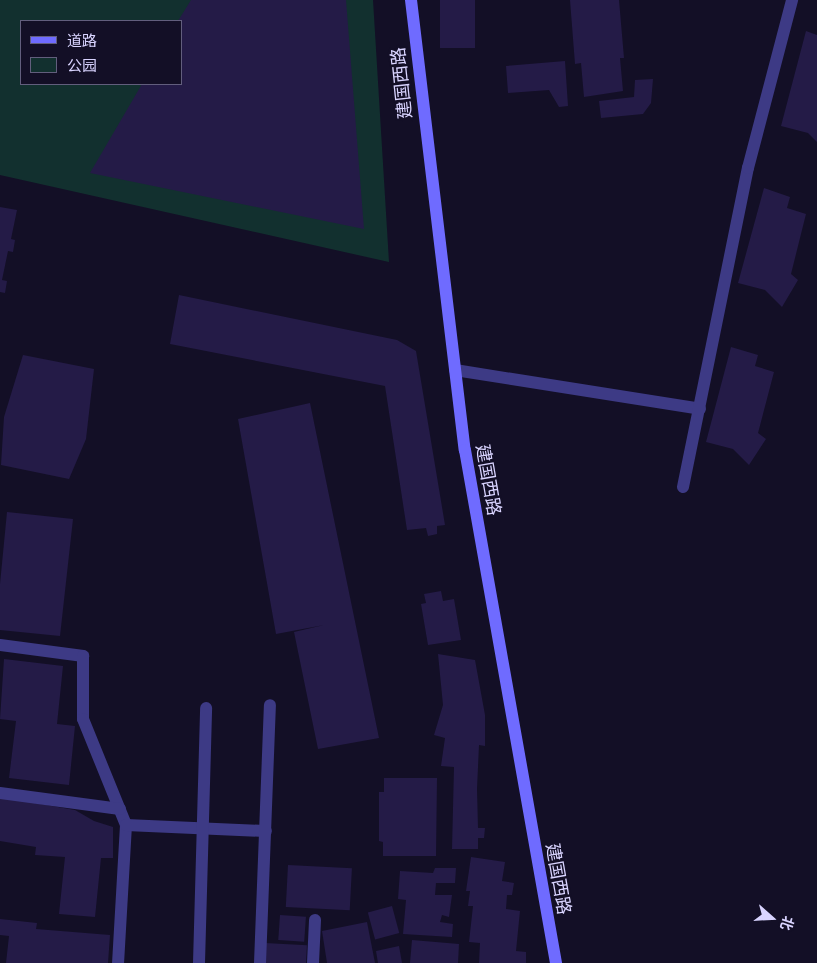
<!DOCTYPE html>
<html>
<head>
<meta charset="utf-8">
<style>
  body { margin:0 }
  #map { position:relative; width:817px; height:963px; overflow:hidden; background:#130f26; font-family:Rubik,"Noto Sans SC",sans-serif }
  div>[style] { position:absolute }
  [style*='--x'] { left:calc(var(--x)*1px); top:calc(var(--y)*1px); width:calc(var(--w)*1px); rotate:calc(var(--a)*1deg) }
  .green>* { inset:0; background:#12302f }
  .building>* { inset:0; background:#241b47; transform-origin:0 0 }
  .lane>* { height:12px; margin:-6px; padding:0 6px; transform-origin:6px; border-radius:6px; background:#3d3a85 }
  .street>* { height:12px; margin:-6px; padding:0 6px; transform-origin:6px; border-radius:6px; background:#3d3a85 }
  .secondary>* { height:12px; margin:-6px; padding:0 6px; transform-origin:6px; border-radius:6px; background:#6f6bff }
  span { translate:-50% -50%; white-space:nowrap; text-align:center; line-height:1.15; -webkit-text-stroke:4px #130f26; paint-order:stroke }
  .street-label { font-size:18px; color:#d9d4ff }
  .legend { position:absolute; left:20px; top:20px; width:162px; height:65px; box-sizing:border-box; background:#130f26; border:1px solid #625e7d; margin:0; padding:6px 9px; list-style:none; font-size:15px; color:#d9d4ff }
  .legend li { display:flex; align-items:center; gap:10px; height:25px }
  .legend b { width:25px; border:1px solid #625e7d }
  .north { position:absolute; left:747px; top:893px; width:50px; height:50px; -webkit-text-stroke:4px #130f26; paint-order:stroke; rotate:109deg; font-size:14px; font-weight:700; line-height:20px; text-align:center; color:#d9d4ff }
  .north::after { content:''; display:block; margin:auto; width:18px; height:22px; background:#d9d4ff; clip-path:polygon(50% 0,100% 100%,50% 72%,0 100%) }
</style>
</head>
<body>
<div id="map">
  <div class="green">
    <i style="clip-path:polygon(evenodd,0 0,373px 0,389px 262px,0 175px,0 0,21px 21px,181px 21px,181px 84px,21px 84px,21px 21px)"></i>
  </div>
  <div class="building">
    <i style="clip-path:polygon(191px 0,346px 0,364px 229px,90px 173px,142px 84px,181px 84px,181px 21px,178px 21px)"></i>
    <i style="left:440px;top:0;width:35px;height:48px"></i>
    <i style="clip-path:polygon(570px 0,619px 0,624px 58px,620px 58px,623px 91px,584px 97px,581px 63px,575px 64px)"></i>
    <i style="clip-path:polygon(806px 31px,817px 35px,817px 142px,808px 133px,781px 126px)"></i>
    <i style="clip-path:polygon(565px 61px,568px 106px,559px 107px,549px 90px,508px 93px,506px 66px)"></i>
    <i style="clip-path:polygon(653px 79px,651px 103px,643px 114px,601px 118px,599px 101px,634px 97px,635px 80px)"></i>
    <i style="clip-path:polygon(764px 188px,790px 197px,787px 208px,806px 214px,791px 274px,798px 280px,782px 307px,765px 290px,738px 283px)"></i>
    <i style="clip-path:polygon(0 207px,17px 210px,11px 239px,15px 240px,13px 252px,8px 251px,2px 280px,7px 281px,5px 293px,0 292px)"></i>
    <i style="clip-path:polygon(179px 295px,397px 340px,416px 351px,445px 525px,437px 526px,437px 534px,428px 536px,426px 528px,407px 530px,385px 386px,170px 344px)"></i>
    <i style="clip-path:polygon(731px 347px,758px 355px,755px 366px,774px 372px,758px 433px,766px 439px,749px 465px,733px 449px,706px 442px)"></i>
    <i style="clip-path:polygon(23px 355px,94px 369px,86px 439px,69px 479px,1px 465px,4px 417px)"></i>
    <i style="clip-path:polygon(310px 403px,379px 738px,318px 749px,294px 632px,324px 625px,276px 634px,238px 419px)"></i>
    <i style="clip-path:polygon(7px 512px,73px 519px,60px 636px,0 630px,0 584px)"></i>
    <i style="clip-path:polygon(441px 591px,443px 601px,454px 599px,461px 640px,428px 645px,421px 604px,426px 603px,424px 594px)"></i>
    <i style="clip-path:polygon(438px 654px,475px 660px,485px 715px,485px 746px,479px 745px,477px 789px,478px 828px,485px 828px,484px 838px,478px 838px,478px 849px,452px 849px,454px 767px,441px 766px,445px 738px,434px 735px,443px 705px)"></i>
    <i style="clip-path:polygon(4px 659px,63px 666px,57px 724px,75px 726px,69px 785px,9px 778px,16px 721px,0 719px)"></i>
    <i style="clip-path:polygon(384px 778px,437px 778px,436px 856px,383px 856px,383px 842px,379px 841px,379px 792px,384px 792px)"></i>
    <i style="clip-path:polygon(0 797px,75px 810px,94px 821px,113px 827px,113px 858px,101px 858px,95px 917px,59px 914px,65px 857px,35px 855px,36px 847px,0 841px)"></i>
    <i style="clip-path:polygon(471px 857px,505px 862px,502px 881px,514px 883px,512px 895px,507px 895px,506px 909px,520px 911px,516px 951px,526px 952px,526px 963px,479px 963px,480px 943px,469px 942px,473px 906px,468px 906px,470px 891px,466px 891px)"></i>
    <i style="left:288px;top:865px;width:64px;height:42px;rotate:3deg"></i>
    <i style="clip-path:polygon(435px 868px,456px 868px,455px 883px,436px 883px,435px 895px,452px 895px,449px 917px,442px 915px,440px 922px,453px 924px,452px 937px,403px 934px,406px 900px,398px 899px,400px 871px,433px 873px)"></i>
    <i style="left:392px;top:906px;width:28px;height:25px;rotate:75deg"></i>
    <i style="left:280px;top:915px;width:26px;height:25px;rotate:4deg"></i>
    <i style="clip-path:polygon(0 919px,37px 923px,36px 929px,110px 935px,108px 963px,6px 963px,9px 936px,0 935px)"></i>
    <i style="clip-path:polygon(367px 922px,375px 963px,327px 963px,322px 931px)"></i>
    <i style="clip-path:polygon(412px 940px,459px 944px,458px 963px,410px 963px)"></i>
    <i style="left:265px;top:943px;width:42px;height:20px;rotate:3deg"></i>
    <i style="clip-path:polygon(399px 946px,402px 963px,378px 963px,376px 951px)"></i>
  </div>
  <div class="lane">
    <i style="--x:0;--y:645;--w:84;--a:7.5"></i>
    <i style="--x:83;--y:656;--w:63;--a:90"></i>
    <i style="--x:83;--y:719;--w:114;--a:67.9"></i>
    <i style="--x:126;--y:825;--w:138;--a:93.3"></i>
    <i style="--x:0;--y:793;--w:121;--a:7.6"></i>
    <i style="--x:126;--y:825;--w:140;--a:2.5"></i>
    <i style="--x:199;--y:963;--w:255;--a:-88.4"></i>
    <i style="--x:260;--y:963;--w:258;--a:-87.8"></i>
    <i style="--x:313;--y:963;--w:43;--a:-87.3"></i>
  </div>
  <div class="street">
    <i style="--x:455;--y:370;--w:248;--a:9"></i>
    <i style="--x:683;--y:487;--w:326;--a:-78.5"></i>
    <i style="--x:748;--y:168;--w:174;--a:-75.3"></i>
  </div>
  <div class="secondary">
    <i style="--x:411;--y:0;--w:453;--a:83.2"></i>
    <i style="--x:465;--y:450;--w:521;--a:79.94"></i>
  </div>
  <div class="street-label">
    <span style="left:402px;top:83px;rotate:-96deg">建国西路</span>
    <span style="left:488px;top:480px;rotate:80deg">建国西路</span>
    <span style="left:558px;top:879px;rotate:80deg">建国西路</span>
  </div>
  <ul class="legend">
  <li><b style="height:6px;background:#6f6bff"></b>道路</li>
  <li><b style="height:14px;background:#12302f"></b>公园</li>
  </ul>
  <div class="north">北</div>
</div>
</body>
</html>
